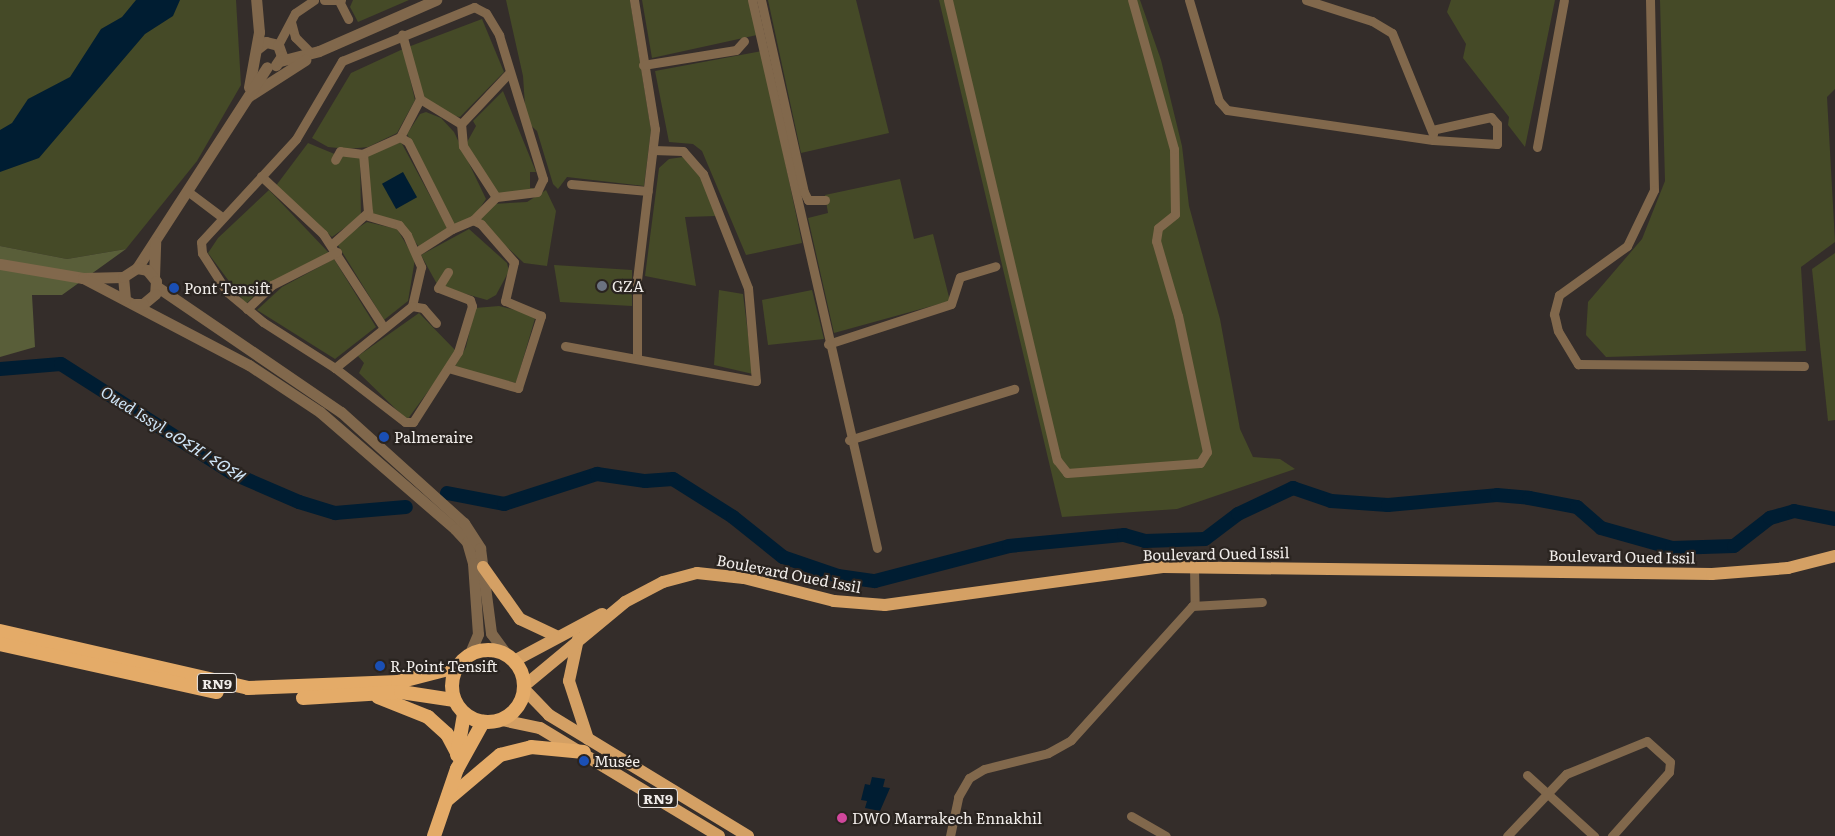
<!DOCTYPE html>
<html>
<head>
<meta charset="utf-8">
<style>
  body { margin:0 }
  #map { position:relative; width:1835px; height:836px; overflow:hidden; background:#342d2a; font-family:Literata,"Noto Sans Tifinagh",serif }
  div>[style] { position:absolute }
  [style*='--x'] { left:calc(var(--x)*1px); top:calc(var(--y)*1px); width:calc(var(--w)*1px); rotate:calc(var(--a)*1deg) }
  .green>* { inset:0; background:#454a27 }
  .forest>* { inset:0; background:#595e39 }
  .water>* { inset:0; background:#001d32; transform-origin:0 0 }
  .river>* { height:14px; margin:-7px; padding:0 7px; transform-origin:7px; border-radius:7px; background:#001d32 }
  .minor>* { height:9px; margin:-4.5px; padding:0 4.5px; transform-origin:4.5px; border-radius:4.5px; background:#81684c }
  .tertiary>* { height:11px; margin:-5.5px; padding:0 5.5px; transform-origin:5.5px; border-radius:5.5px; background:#81684c }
  .primary>* { height:12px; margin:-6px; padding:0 6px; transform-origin:6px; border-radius:6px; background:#d4a064 }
  .trunk>* { height:14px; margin:-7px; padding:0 7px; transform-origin:7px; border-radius:7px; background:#e4ab68 }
  .trunk>.ring { margin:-7px; padding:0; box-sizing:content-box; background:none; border:14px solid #e4ab68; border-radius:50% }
  .dots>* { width:14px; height:14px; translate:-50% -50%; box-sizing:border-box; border:2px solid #2a2420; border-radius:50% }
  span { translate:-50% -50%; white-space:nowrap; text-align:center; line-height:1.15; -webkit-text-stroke:4.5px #2a2420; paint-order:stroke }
  .shield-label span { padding:1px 4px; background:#2a2420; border:1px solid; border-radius:4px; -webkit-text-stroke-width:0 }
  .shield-label { font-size:14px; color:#f1edea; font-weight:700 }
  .poi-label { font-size:15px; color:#f1edea }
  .left { translate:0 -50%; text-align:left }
  .street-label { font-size:15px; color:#f1edea }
  .water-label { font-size:16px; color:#cfe5f7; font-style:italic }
</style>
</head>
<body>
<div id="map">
  <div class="green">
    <i style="clip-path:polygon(0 0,236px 0,241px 85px,197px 161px,126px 249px,67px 259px,0 246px)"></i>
    <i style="clip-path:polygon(353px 0,409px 0,358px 22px,350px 7px)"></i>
    <i style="clip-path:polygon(506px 0,630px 0,651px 130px,644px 186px,567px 177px,558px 189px,553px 184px,537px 131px,526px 121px,523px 76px)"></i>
    <i style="clip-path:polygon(642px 0,749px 0,757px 35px,652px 58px)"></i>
    <i style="clip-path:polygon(768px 0,856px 0,889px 133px,801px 153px)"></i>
    <i style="clip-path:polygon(939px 0,1140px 0,1161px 60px,1182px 146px,1189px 206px,1220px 319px,1240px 429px,1253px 457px,1280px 459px,1295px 469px,1177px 509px,1062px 517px)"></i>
    <i style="clip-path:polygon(1451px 0,1555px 0,1525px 147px,1508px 125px,1509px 117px,1463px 58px,1466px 44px,1447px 12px)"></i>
    <i style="clip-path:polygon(1660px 0,1835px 0,1835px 89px,1827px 97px,1835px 242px,1801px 267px,1806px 351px,1606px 357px,1586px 335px,1588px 302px,1642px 239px,1665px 181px)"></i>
    <i style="clip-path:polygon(482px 19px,504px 72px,460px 117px,448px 115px,424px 99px,408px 47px)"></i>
    <i style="clip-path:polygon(403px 49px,415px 100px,397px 133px,368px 147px,348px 149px,328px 147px,312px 138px,351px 73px)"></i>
    <i style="clip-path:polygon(762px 51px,802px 243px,746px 255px,702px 151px,693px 144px,669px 142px,655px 71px)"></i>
    <i style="clip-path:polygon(503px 91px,536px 172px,530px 172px,530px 188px,536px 188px,496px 197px,466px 144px,476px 126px,473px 121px)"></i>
    <i style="clip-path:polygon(426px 112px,441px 118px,454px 132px,486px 199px,474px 217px,454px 226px,407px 134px,420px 114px)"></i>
    <i style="clip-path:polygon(401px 142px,449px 231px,419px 247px,402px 225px,370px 216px,365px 157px)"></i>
    <i style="clip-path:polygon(308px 143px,337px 155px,360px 155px,361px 216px,332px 237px,275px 187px)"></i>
    <i style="clip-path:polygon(683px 157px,698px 170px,716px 216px,685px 217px,696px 286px,645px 276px,659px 168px,669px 159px)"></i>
    <i style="clip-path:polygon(900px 179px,914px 239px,933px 234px,950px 301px,834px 333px,808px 218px,828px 213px,825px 195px)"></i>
    <i style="clip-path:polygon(269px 190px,330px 254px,262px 288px,246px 304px,208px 253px,218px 238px)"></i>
    <i style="clip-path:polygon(546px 190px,556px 211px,547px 266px,524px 263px,479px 221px,493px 204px,527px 202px)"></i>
    <i style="clip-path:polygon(367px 222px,397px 229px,415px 259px,408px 301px,384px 320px,336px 242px)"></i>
    <i style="clip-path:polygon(469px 229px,507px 263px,509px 271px,496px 295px,487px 300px,438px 286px,421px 255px)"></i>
    <i style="clip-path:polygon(1835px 253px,1835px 420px,1828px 421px,1812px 269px)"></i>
    <i style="clip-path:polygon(334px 259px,376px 327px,335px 359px,257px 310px,282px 287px)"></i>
    <i style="clip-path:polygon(554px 265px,632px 270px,632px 306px,560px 302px)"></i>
    <i style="clip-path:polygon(719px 290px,743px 294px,753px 374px,714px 365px)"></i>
    <i style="clip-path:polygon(812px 290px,824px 339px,768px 345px,762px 300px)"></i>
    <i style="clip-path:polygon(499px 306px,536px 315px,516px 383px,454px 368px,466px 347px,475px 308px)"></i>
    <i style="clip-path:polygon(419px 313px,457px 352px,407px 420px,359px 373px,364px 363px,358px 356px)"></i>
  </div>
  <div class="forest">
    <i style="clip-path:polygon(0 246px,67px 259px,126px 249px,62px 295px,32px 295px,35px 347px,0 357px)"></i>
  </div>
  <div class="water">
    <i style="clip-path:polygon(136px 0,180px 0,173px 16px,145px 34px,39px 158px,0 172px,0 130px,12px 123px,28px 99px,70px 77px,101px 29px,122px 17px)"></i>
    <i style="left:403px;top:172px;width:29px;height:24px;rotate:61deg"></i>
    <i style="clip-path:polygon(872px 777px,885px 779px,883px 787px,890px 788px,880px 811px,865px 808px,867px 801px,861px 800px,865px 784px,870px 785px)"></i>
  </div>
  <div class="river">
    <i style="--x:0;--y:369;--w:61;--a:-4.7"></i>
    <i style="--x:61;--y:364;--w:203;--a:32.5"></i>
    <i style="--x:232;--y:473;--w:73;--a:23.4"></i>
    <i style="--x:299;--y:502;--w:38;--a:17"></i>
    <i style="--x:335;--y:513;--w:71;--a:-4.8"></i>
    <i style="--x:447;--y:493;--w:58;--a:10.9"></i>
    <i style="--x:504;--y:504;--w:98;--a:-17.9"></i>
    <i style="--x:597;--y:474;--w:49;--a:8.3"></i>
    <i style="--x:645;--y:481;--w:28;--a:-4"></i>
    <i style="--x:673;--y:479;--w:71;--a:32.3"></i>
    <i style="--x:733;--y:517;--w:64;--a:38.7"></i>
    <i style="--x:783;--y:557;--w:58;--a:19.1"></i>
    <i style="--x:838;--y:576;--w:37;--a:8"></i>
    <i style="--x:875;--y:581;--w:138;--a:-14.6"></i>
    <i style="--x:1009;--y:546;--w:116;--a:-5.5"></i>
    <i style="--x:1124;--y:535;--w:22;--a:16"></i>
    <i style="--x:1145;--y:541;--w:60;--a:-1.9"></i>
    <i style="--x:1205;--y:539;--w:41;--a:-37.1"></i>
    <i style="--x:1238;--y:514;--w:61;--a:-25.3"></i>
    <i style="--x:1293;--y:488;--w:40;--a:18.9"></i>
    <i style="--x:1331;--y:501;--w:57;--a:4"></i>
    <i style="--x:1388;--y:505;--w:109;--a:-5.2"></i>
    <i style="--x:1497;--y:495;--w:32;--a:5"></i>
    <i style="--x:1529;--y:498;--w:49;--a:10.6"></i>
    <i style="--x:1577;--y:507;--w:32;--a:41"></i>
    <i style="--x:1601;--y:528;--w:74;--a:15.7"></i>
    <i style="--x:1672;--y:548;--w:62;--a:-1.8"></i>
    <i style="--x:1734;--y:546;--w:46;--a:-37.9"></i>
    <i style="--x:1770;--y:518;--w:25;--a:-16"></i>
    <i style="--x:1794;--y:511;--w:42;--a:11"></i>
  </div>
  <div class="minor">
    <i style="--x:324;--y:0;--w:17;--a:0"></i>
    <i style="--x:634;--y:0;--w:131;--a:80.8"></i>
    <i style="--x:655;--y:129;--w:151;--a:96.8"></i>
    <i style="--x:637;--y:279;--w:79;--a:90"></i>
    <i style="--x:752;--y:0;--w:562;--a:77.15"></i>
    <i style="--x:761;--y:0;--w:197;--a:77.4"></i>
    <i style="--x:804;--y:192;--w:9;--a:63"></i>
    <i style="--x:808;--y:200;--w:17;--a:0"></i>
    <i style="--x:948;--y:0;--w:473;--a:76.7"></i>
    <i style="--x:1057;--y:460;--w:16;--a:52"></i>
    <i style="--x:1067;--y:473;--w:133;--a:-4.3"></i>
    <i style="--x:1200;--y:463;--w:13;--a:-58"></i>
    <i style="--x:1207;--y:452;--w:139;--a:-102"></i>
    <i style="--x:1178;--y:316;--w:78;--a:-106.3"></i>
    <i style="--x:1156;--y:241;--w:13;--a:-81"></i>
    <i style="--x:1158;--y:228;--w:22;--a:-39"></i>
    <i style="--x:1175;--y:214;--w:65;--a:-90.9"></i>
    <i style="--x:1174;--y:149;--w:155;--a:-105.7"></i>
    <i style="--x:1189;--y:0;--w:105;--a:73.5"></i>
    <i style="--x:1219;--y:101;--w:12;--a:48"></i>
    <i style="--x:1227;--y:110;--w:208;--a:8.3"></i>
    <i style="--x:1433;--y:140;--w:64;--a:3.6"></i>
    <i style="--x:1497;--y:144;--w:20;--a:-90"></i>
    <i style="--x:1497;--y:124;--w:9;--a:-131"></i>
    <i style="--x:1491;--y:117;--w:60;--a:167.6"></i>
    <i style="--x:1306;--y:0;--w:69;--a:17.7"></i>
    <i style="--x:1372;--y:21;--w:23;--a:31"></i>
    <i style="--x:1392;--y:33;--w:109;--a:67.9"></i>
    <i style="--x:1650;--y:0;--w:190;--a:88.8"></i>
    <i style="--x:1654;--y:190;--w:62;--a:115.7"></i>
    <i style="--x:1627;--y:246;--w:84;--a:144.2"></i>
    <i style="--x:1559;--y:295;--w:20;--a:105"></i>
    <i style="--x:1554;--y:314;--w:17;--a:77"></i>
    <i style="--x:1558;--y:331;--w:39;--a:59"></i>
    <i style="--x:1578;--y:364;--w:226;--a:0.5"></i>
    <i style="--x:340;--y:3;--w:18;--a:63"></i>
    <i style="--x:291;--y:22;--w:16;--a:75"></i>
    <i style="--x:295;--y:37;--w:20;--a:45"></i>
    <i style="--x:278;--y:45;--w:36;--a:-62"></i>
    <i style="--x:295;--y:13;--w:23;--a:-34"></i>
    <i style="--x:643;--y:65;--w:94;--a:-9.2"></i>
    <i style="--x:736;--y:50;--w:12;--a:-48"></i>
    <i style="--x:420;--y:99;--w:48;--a:31.4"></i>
    <i style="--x:400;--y:137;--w:43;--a:-62.2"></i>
    <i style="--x:420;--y:99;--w:67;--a:-105.5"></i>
    <i style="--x:1537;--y:147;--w:149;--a:-79.6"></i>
    <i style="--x:362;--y:154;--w:42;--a:-24.1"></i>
    <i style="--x:400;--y:137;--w:9;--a:32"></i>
    <i style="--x:408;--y:142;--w:97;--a:63.2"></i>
    <i style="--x:452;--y:229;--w:43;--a:147.4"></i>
    <i style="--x:261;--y:176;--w:85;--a:43.1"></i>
    <i style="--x:323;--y:234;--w:112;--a:57"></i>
    <i style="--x:571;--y:184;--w:77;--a:5.2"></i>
    <i style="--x:190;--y:193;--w:38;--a:37"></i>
    <i style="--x:496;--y:197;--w:61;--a:-122.9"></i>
    <i style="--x:463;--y:146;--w:22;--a:-95"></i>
    <i style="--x:461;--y:124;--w:70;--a:-46.7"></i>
    <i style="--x:368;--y:216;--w:32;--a:16"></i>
    <i style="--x:399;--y:225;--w:13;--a:51"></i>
    <i style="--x:407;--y:235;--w:35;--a:66"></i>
    <i style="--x:421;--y:267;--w:40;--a:103"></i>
    <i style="--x:331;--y:245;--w:50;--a:-41.7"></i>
    <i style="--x:368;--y:212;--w:58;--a:-94.9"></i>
    <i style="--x:363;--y:154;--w:23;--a:-173"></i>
    <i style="--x:340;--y:151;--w:10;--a:119"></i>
    <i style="--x:247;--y:309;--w:35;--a:-44"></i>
    <i style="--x:272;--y:285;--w:73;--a:-26.9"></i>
    <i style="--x:436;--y:323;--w:20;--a:-131"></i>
    <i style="--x:423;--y:308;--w:11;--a:-170"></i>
    <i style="--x:412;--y:306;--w:99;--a:141.2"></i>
    <i style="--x:335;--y:368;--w:85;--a:-147.4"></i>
    <i style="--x:263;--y:322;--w:47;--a:-140.2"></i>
    <i style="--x:227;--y:292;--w:46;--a:-122.7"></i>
    <i style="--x:202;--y:253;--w:11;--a:-95"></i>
    <i style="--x:201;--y:242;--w:140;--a:-47.3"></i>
    <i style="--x:296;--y:139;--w:91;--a:-59.5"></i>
    <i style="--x:342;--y:61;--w:143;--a:-22.2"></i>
    <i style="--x:474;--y:7;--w:13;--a:27"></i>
    <i style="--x:486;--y:13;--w:26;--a:59"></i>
    <i style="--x:499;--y:35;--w:151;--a:73"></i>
    <i style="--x:543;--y:179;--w:14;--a:115"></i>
    <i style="--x:537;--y:192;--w:41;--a:173"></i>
    <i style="--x:496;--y:197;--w:33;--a:135"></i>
    <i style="--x:828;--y:344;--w:129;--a:-18"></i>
    <i style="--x:951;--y:304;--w:28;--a:-72"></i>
    <i style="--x:960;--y:277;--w:37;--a:-17"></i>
    <i style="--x:565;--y:346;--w:194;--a:10.4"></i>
    <i style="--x:756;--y:381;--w:93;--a:-94.9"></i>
    <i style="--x:748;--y:288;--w:123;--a:-111.5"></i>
    <i style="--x:703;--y:174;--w:30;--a:-131"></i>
    <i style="--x:683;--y:151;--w:30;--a:-178"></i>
    <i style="--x:335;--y:368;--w:88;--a:37.6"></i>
    <i style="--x:405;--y:422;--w:8;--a:0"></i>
    <i style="--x:413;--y:422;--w:83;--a:-57.3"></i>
    <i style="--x:458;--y:352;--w:48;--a:-73.1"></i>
    <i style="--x:472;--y:306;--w:6;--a:-108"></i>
    <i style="--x:470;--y:300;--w:34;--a:-159"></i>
    <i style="--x:438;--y:288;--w:19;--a:-58"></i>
    <i style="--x:448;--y:368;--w:73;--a:15.9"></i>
    <i style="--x:518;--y:388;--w:76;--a:-72.3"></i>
    <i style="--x:541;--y:316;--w:39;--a:-157"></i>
    <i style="--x:505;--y:301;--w:40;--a:-77"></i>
    <i style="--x:514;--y:262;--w:50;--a:-131"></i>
    <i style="--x:481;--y:224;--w:9;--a:-153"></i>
    <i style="--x:473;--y:220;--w:23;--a:157"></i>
    <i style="--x:849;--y:440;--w:173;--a:-17.2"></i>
    <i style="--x:1194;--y:566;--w:39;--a:89"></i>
    <i style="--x:1527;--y:775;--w:91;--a:42.3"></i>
    <i style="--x:1131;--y:816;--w:40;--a:29.7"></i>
    <i style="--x:950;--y:836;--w:40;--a:-78"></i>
    <i style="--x:958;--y:797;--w:22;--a:-60"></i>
    <i style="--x:969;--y:778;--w:17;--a:-31"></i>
    <i style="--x:984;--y:769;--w:66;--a:-14"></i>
    <i style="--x:1048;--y:753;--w:26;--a:-29"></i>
    <i style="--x:1071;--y:740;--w:181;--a:-47.9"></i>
    <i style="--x:1192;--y:606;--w:70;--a:-3.3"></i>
    <i style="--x:1507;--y:836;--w:86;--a:-46.4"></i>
    <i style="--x:1566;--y:774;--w:87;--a:-22.2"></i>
    <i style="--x:1647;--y:741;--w:31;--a:42"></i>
    <i style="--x:1670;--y:762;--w:10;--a:96"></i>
    <i style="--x:1669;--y:772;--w:86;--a:131.7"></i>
  </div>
  <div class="tertiary">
    <i style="--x:258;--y:48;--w:10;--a:-37"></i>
    <i style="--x:266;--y:42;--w:12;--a:14"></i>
    <i style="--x:278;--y:45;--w:12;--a:70"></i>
    <i style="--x:282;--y:56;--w:11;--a:124"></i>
    <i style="--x:280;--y:61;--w:40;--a:-14.4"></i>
    <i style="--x:319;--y:51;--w:128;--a:-23.6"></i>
    <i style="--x:249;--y:87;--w:56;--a:-79.7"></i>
    <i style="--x:259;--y:32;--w:32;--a:-95"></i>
    <i style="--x:249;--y:96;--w:67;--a:-32.7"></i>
    <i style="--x:0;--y:264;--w:84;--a:9.6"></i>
    <i style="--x:83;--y:278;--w:40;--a:-1.4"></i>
    <i style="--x:137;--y:268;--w:239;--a:-57.1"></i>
    <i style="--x:154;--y:277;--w:35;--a:-88"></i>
    <i style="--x:83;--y:278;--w:187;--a:27.7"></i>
    <i style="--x:249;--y:365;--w:85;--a:33.5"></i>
    <i style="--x:320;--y:412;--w:179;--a:40.9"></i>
    <i style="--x:455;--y:529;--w:18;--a:47"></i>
    <i style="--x:467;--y:542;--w:22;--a:74"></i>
    <i style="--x:473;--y:563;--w:71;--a:86"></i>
    <i style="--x:478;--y:634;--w:23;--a:113"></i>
    <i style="--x:156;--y:286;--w:224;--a:34.3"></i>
    <i style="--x:341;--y:412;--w:166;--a:42.1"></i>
    <i style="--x:464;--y:523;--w:30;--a:57"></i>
    <i style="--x:480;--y:548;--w:86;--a:82.6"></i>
    <i style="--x:491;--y:633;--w:29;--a:54"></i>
    <i style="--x:125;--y:299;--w:22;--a:-95"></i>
    <i style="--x:123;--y:277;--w:17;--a:-33"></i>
    <i style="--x:137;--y:268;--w:10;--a:11"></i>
    <i style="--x:147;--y:270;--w:14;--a:51"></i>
    <i style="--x:156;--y:281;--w:13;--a:94"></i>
    <i style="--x:155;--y:294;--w:16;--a:140"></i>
    <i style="--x:143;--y:304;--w:8;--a:180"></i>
  </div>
  <div class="primary">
    <i style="--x:483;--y:567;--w:64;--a:54.6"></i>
    <i style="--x:520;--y:619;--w:42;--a:25.3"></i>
    <i style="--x:578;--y:639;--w:43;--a:102.1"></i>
    <i style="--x:569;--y:681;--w:61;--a:71.9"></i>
    <i style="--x:514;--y:661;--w:100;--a:-28.1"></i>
    <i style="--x:524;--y:686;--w:131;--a:-39.7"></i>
    <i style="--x:625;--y:602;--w:43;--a:-27.8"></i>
    <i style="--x:663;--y:582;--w:35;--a:-15"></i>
    <i style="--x:697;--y:573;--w:47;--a:6.1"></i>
    <i style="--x:744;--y:578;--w:93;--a:14.3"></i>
    <i style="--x:834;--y:601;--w:51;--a:4.5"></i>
    <i style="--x:885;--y:605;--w:282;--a:-7.8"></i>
    <i style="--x:1164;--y:567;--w:548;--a:0.73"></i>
    <i style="--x:1712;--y:574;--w:76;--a:-4.5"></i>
    <i style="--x:1788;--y:568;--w:49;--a:-14.3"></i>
    <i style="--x:524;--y:689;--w:36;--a:46"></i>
    <i style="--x:549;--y:715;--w:233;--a:31.3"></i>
    <i style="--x:502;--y:720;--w:39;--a:12"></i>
    <i style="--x:540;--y:728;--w:209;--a:31.1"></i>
  </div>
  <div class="trunk">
    <i style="--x:0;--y:631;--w:254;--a:12.9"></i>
    <i style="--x:248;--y:688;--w:150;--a:-2.3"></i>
    <i style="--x:398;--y:682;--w:60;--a:-14.5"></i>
    <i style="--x:0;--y:644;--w:222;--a:12.5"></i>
    <i class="ring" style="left:452px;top:650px;width:58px;height:58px"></i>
    <i style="--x:378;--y:697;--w:54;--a:21.8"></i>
    <i style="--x:428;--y:717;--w:25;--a:42"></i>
    <i style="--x:447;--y:734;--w:21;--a:62"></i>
    <i style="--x:303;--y:698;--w:98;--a:-3.5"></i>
    <i style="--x:401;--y:692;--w:54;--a:8.6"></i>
    <i style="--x:457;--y:755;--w:42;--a:-80.3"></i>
    <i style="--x:447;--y:800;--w:70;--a:-40.3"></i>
    <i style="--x:500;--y:755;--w:32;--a:-14"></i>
    <i style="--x:531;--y:747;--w:53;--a:5.4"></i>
    <i style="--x:434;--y:836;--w:71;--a:-71.1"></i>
    <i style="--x:457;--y:769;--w:54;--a:-61"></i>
  </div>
  <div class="dots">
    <i style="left:602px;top:286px;background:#6b7280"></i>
    <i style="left:174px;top:288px;background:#1a4fb4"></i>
    <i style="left:384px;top:437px;background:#1a4fb4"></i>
    <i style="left:380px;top:666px;background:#1a4fb4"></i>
    <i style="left:584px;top:761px;background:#1a4fb4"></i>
    <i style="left:842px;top:818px;background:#d1479c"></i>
  </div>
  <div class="shield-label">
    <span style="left:217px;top:683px">RN9</span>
    <span style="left:658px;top:798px">RN9</span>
  </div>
  <div class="poi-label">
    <span class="left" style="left:612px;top:286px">GZA</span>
    <span class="left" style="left:184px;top:288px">Pont Tensift</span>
    <span class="left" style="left:394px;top:437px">Palmeraire</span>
    <span class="left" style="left:390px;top:666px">R.Point Tensift</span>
    <span class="left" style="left:594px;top:761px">Musée</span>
    <span class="left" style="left:852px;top:818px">DWO Marrakech Ennakhil</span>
  </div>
  <div class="street-label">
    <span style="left:1216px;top:553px;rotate:-1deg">Boulevard Oued Issil</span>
    <span style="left:1622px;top:556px;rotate:1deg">Boulevard Oued Issil</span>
    <span style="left:789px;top:573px;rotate:11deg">Boulevard Oued Issil</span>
  </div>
  <div class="water-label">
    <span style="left:173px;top:433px;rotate:32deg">Oued Issyl ⴰⵙⵉⴼ ⵏ ⵉⵙⵉⵍ</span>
  </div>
</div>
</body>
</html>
